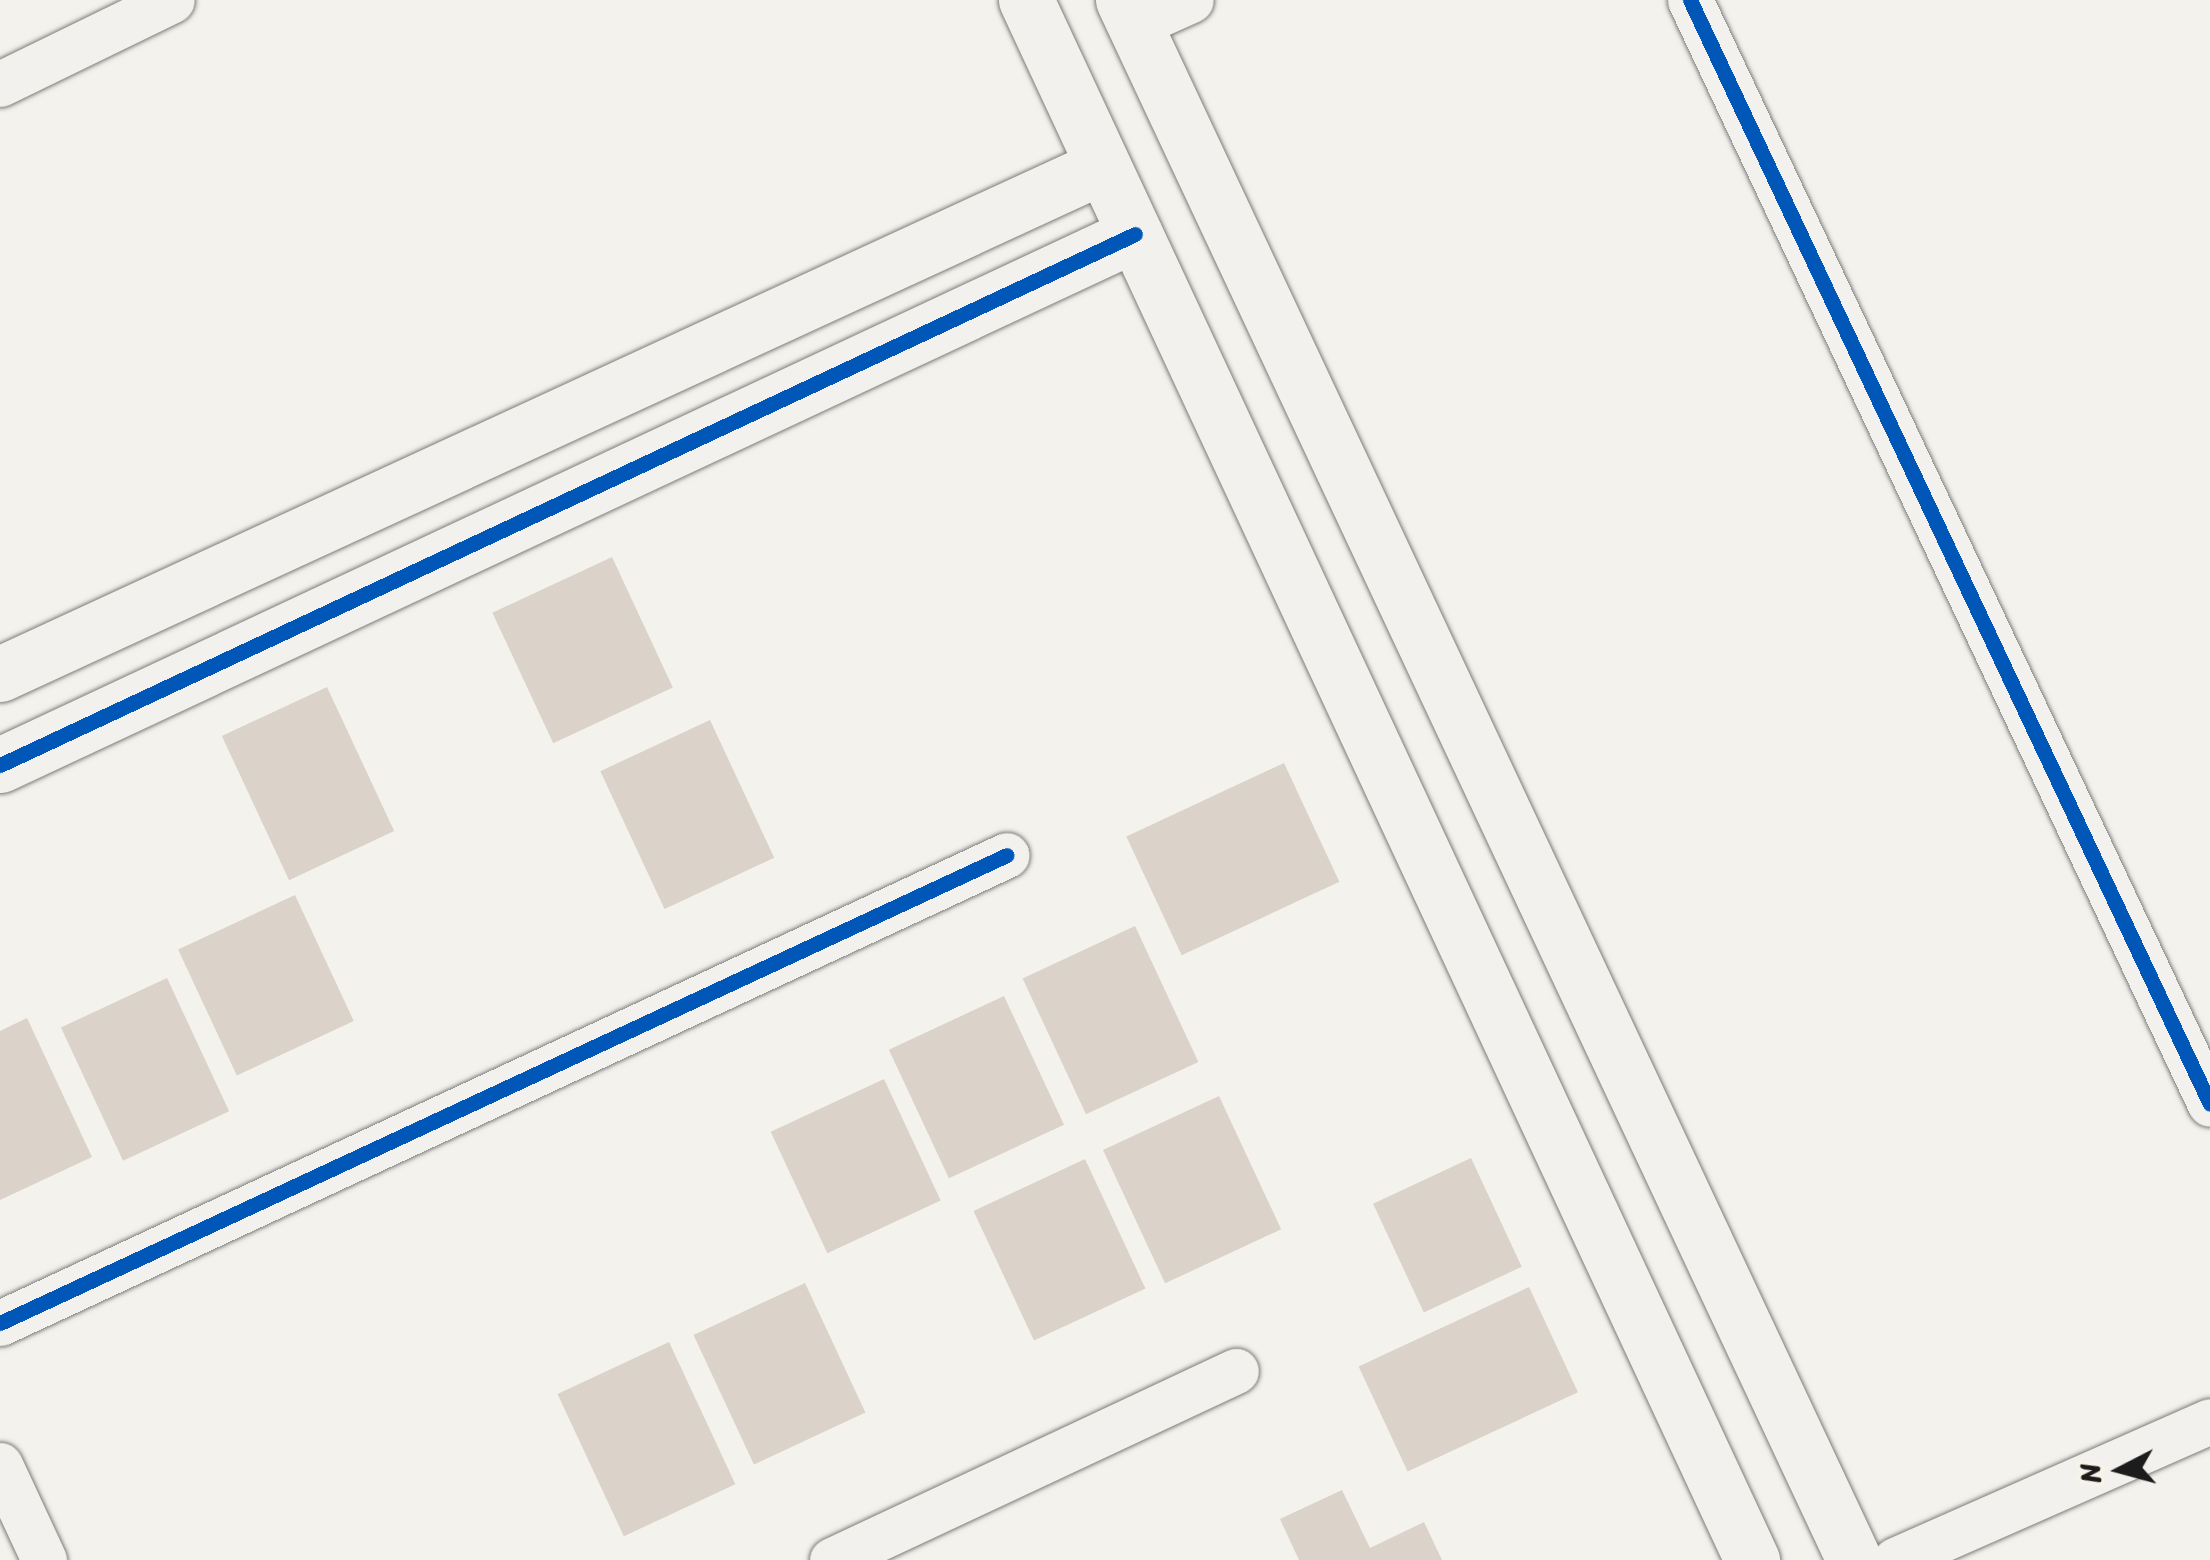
<!DOCTYPE html>
<html>
<head>
<meta charset="utf-8">
<style>
  body { margin:0 }
  #map { position:relative; width:2210px; height:1560px; overflow:hidden; background:#f4f2ec; font-family:Sriracha,sans-serif }
  div>[style] { position:absolute }
  [style*='--x'] { left:calc(var(--x)*1px); top:calc(var(--y)*1px); width:calc(var(--w)*1px); rotate:calc(var(--a)*1deg) }
  .building>* { inset:0; background:#dbd2c9; transform-origin:0 0 }
  .roads { filter:drop-shadow(0 0 2px #7d7c7a) drop-shadow(0 0 2px #7d7c7a) }
  .minor>* { height:45px; margin:-22.5px; padding:0 22.5px; transform-origin:22.5px; border-radius:22.5px; background:#f2f1ed }
  .tertiary>* { height:55px; margin:-27.5px; padding:0 27.5px; transform-origin:27.5px; border-radius:27.5px; background:#f2f1ed }
  .secondary>* { height:55px; margin:-27.5px; padding:0 27.5px; transform-origin:27.5px; border-radius:27.5px; background:#f2f1ed }
  .cycleway>* { height:15px; margin:-7.5px; padding:0 7.5px; transform-origin:7.5px; border-radius:7.5px; background:#0057b8 }
  span { translate:-50% -50%; white-space:nowrap; text-align:center; line-height:1.15; -webkit-text-stroke:8px #f7f3e8; paint-order:stroke }
  .north { position:absolute; left:2070px; top:1420px; width:100px; height:100px; -webkit-text-stroke:8px #f7f3e8; paint-order:stroke; rotate:264deg; font-size:28px; font-weight:700; line-height:40px; text-align:center; color:#1c1c1c }
  .north::after { content:''; display:block; margin:auto; width:35px; height:45px; background:#1c1c1c; clip-path:polygon(50% 0,100% 100%,50% 72%,0 100%) }
</style>
</head>
<body>
<div id="map">
  <div class="building">
    <i style="left:612px;top:557px;width:144px;height:132px;rotate:65deg"></i>
    <i style="left:327px;top:687px;width:159px;height:116px;rotate:65deg"></i>
    <i style="left:710px;top:720px;width:152px;height:121px;rotate:65deg"></i>
    <i style="left:1284px;top:763px;width:131px;height:174px;rotate:65deg"></i>
    <i style="left:295px;top:895px;width:139px;height:129px;rotate:65deg"></i>
    <i style="left:1135px;top:926px;width:150px;height:124px;rotate:65deg"></i>
    <i style="left:167px;top:978px;width:147px;height:117px;rotate:65deg"></i>
    <i style="left:1004px;top:996px;width:142px;height:127px;rotate:65deg"></i>
    <i style="clip-path:polygon(27px 1018px,92px 1157px,0 1200px,0 1031px)"></i>
    <i style="left:884px;top:1079px;width:134px;height:125px;rotate:65deg"></i>
    <i style="left:1219px;top:1096px;width:147px;height:128px;rotate:65deg"></i>
    <i style="left:1471px;top:1158px;width:120px;height:108px;rotate:65deg"></i>
    <i style="left:1085px;top:1159px;width:143px;height:123px;rotate:65deg"></i>
    <i style="left:805px;top:1283px;width:143px;height:123px;rotate:65deg"></i>
    <i style="left:1529px;top:1287px;width:116px;height:188px;rotate:65deg"></i>
    <i style="left:669px;top:1342px;width:157px;height:123px;rotate:65deg"></i>
    <i style="clip-path:polygon(1342px 1490px,1370px 1548px,1424px 1522px,1442px 1560px,1299px 1560px,1280px 1519px)"></i>
  </div>
  <div class="roads">
    <div class="minor">
      <i style="--x:1690;--y:0;--w:1220;--a:64.78"></i>
      <i style="--x:1135;--y:25;--w:61;--a:-24.1"></i>
      <i style="--x:0;--y:84;--w:191;--a:-26"></i>
      <i style="--x:0;--y:1323;--w:1110;--a:-24.93"></i>
      <i style="--x:0;--y:1465;--w:105;--a:65.1"></i>
      <i style="--x:832;--y:1560;--w:446;--a:-25.1"></i>
      <i style="--x:1895;--y:1560;--w:344;--a:-23.8"></i>
    </div>
    <div class="tertiary">
      <i style="--x:0;--y:674;--w:1214;--a:-24.73"></i>
      <i style="--x:0;--y:765;--w:1253;--a:-25.07"></i>
    </div>
    <div class="secondary">
      <i style="--x:1026;--y:0;--w:1721;--a:65.04"></i>
      <i style="--x:1123;--y:0;--w:1723;--a:64.89"></i>
    </div>
  </div>
  <div class="cycleway">
    <i style="--x:1690;--y:0;--w:1220;--a:64.78"></i>
    <i style="--x:0;--y:765;--w:1253;--a:-25.07"></i>
    <i style="--x:0;--y:1323;--w:1110;--a:-24.93"></i>
  </div>
  <div class="north">N</div>
</div>
</body>
</html>
